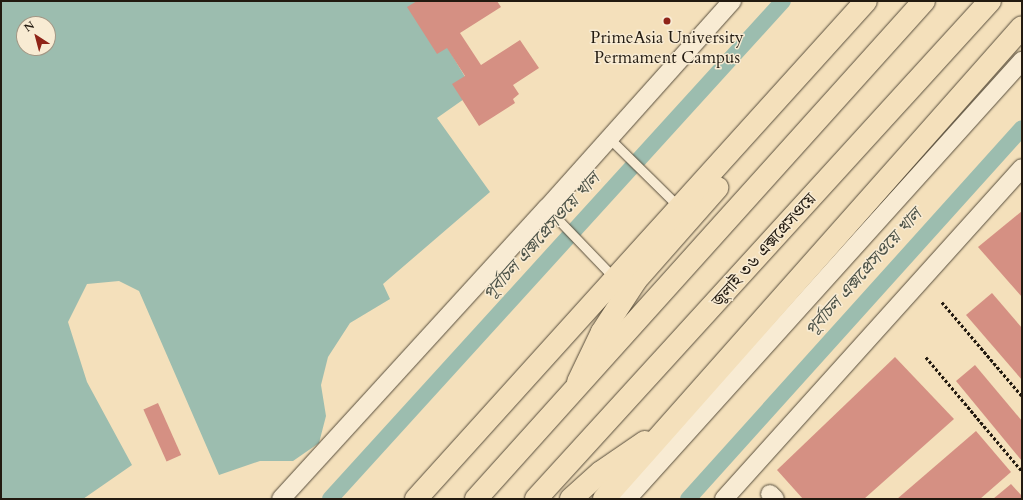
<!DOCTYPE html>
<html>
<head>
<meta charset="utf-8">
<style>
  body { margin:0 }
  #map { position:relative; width:1023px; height:500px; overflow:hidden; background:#f4e0bb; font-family:Cardo,"Noto Serif Bengali",serif }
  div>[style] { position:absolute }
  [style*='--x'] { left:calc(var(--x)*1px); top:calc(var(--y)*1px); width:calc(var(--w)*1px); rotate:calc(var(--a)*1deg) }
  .water>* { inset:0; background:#9cbdaf }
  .canal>* { height:16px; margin:-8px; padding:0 8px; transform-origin:8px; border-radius:8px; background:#9cbdaf }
  .building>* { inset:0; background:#d59083; transform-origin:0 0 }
  .path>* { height:2.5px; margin-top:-1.25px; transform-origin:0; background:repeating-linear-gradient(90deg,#221a10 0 3px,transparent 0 5px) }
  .roads { filter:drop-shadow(0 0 1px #564c3b) drop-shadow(0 0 1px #564c3b) }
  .lane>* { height:9px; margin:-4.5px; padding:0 4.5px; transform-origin:4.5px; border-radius:4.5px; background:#f8ebd3 }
  .street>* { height:18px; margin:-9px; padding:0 9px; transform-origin:9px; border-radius:9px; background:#f8ebd3 }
  .primary>* { height:22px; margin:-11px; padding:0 11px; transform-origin:11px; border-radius:11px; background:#f4e0bb }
  .highway>* { height:22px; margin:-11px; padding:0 11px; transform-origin:11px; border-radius:11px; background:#f4e0bb }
  .dots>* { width:11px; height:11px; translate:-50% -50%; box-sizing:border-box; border:2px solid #f8ebd3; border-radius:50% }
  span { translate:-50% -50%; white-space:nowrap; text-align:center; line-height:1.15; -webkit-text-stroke:3px #f8ebd3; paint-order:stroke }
  .poi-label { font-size:17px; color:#221a10 }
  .street-label { font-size:17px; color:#221a10 }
  .water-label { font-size:18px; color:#4d5348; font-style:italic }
  .frame { position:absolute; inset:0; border:2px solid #221a10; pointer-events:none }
  .north { position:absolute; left:16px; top:16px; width:40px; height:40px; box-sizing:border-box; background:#f8ebd3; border:1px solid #a29785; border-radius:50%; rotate:324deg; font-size:11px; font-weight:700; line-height:16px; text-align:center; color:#221a10 }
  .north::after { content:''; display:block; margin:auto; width:14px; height:18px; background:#8f2418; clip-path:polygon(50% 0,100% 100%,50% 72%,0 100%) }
</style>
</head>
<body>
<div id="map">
  <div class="water">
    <i style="clip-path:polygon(evenodd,1px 1px,420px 1px,474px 92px,437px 118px,490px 192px,383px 284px,390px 299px,350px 323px,328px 357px,321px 385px,326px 416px,319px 443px,293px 461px,260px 461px,219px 475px,139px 291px,119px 281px,87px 284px,68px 322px,87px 382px,132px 465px,83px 499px,1px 499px,1px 1px,24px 24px,48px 24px,48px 48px,24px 48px,24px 24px)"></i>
  </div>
  <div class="canal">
    <i style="--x:330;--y:499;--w:673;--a:-47.71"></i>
    <i style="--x:688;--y:499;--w:499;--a:-48"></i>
  </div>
  <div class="building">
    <i style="clip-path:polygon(417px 1px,497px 1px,501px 7px,460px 33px,481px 65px,520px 40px,539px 68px,513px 85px,519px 94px,513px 99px,515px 103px,479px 126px,452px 84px,465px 76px,447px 48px,437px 54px,407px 7px)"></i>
    <i style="clip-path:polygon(1022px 211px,1022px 297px,978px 247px)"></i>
    <i style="clip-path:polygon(992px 293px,1022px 328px,1022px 380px,966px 315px)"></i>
    <i style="clip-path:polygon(895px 357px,954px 419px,864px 499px,803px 499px,777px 470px)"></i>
    <i style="clip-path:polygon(975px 365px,1022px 421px,1022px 461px,956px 381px)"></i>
    <i style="left:158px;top:403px;width:57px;height:16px;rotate:66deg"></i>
    <i style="clip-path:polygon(976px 431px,1011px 472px,980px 499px,897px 499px)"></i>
    <i style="clip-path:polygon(1011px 484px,1022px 496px,1022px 499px,993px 499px)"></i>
  </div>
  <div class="path">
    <i style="--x:942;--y:302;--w:123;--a:49.6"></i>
    <i style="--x:926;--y:357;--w:149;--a:49.9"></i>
  </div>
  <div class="roads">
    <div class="lane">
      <i style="--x:609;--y:138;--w:98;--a:44.6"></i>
      <i style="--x:547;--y:208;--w:98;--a:46.2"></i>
    </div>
    <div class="street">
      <i style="--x:770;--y:494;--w:7;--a:45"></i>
      <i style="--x:281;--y:499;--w:394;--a:-47.6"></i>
      <i style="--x:547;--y:208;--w:278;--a:-48.2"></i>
      <i style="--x:627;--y:499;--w:590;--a:-47.96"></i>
      <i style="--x:724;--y:499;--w:445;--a:-48"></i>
    </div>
    <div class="primary">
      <i style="--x:578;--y:382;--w:55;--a:-64.4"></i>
      <i style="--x:602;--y:332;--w:62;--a:-56.8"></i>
      <i style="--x:636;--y:280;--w:123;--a:-48.6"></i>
      <i style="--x:416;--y:499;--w:671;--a:-47.9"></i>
      <i style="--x:571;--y:499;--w:40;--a:-42"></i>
      <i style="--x:601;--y:472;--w:53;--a:-34.3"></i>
      <i style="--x:604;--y:499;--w:630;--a:-48.47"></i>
    </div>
    <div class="highway">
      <i style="--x:476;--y:499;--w:670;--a:-48.03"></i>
      <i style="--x:536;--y:499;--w:674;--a:-47.65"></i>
    </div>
  </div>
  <div class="dots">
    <i style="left:667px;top:21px;background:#8f2418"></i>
  </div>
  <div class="poi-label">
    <span style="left:667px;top:48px">PrimeAsia University<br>Permament Campus</span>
  </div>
  <div class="street-label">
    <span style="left:764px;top:250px;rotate:-48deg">জুলাই ৩৬ এক্সপ্রেসওয়ে</span>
  </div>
  <div class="water-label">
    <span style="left:542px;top:237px;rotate:-48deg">পূর্বাচল এক্সপ্রেসওয়ে খাল</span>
    <span style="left:864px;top:273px;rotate:-48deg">পূর্বাচল এক্সপ্রেসওয়ে খাল</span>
  </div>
  <div class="frame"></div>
  <div class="north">N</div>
</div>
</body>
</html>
